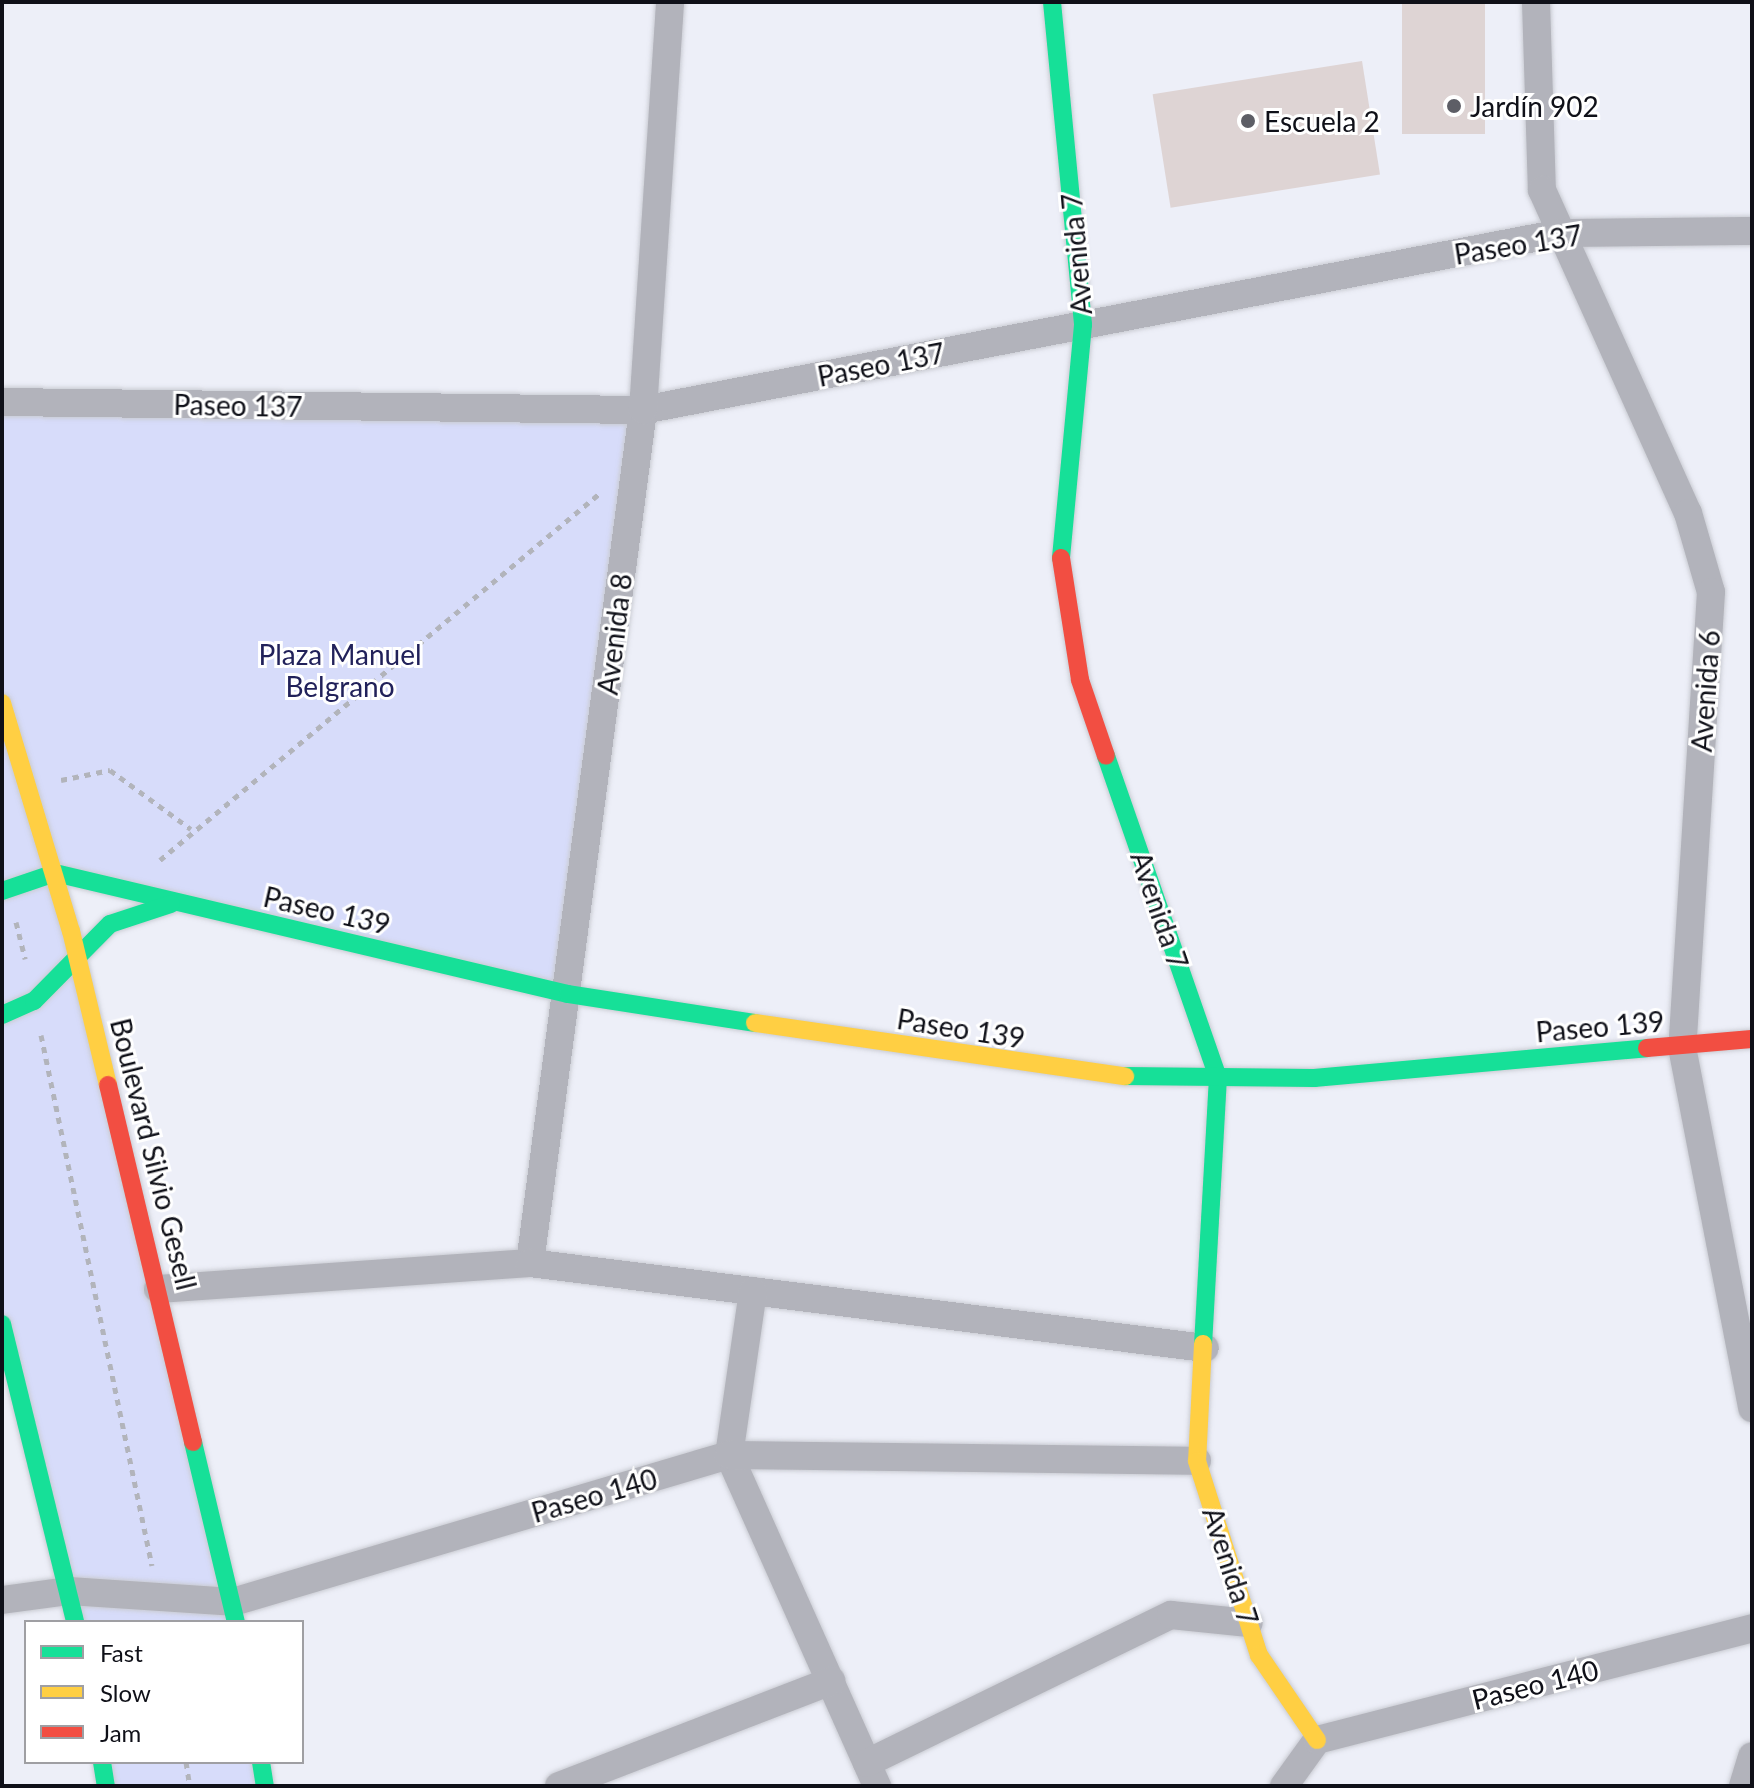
<!DOCTYPE html>
<html>
<head>
<meta charset="utf-8">
<style>
  body { margin:0 }
  #map { position:relative; width:1754px; height:1788px; overflow:hidden; background:#edeff8; font-family:Lato,sans-serif }
  div>[style] { position:absolute }
  [style*='--x'] { left:calc(var(--x)*1px); top:calc(var(--y)*1px); width:calc(var(--w)*1px); rotate:calc(var(--a)*1deg) }
  .green>* { inset:0; background:#d7dcfa; transform-origin:0 0 }
  .building>* { inset:0; background:#ded4d4; transform-origin:0 0 }
  .path>* { height:5px; margin-top:-2.5px; transform-origin:0; background:repeating-linear-gradient(90deg,#b2b4bb 0 6px,transparent 0 12px) }
  .roads { filter:drop-shadow(0 0 2px #caccd3) drop-shadow(0 0 2px #caccd3) }
  .street>* { height:28px; margin:-14px; padding:0 14px; transform-origin:14px; border-radius:14px; background:#b2b3bb }
  .fast>* { height:18px; margin:-9px; padding:0 9px; transform-origin:9px; border-radius:9px; background:#16e098 }
  .slow>* { height:18px; margin:-9px; padding:0 9px; transform-origin:9px; border-radius:9px; background:#ffcf43 }
  .jam>* { height:18px; margin:-9px; padding:0 9px; transform-origin:9px; border-radius:9px; background:#f24e42 }
  .dots>* { width:22px; height:22px; translate:-50% -50%; box-sizing:border-box; border:4px solid #fff; border-radius:50% }
  span { translate:-50% -50%; white-space:nowrap; text-align:center; line-height:1.15; -webkit-text-stroke:6px #fff; paint-order:stroke }
  .poi-label { font-size:28px; color:#0f1018 }
  .left { translate:0 -50%; text-align:left }
  .street-label { font-size:28px; color:#0f1018 }
  .park-label { font-size:28px; color:#21215a }
  .frame { position:absolute; inset:0; border:4px solid #0f1018; pointer-events:none }
  .legend { position:absolute; left:24px; top:1620px; width:280px; height:144px; box-sizing:border-box; background:#fff; border:2px solid #9f9fa3; margin:0; padding:10px 14px; list-style:none; font-size:24px; color:#0f1018 }
  .legend li { display:flex; align-items:center; gap:16px; height:40px }
  .legend b { width:40px; border:2px solid #9f9fa3 }
</style>
</head>
<body>
<div id="map">
  <div class="green">
    <i style="clip-path:polygon(2px 402px,643px 410px,568px 994px,56px 873px,236px 1622px,75px 1622px,2px 1324px)"></i>
    <i style="left:102px;top:1762px;width:159px;height:24px"></i>
  </div>
  <div class="building">
    <i style="left:1402px;top:2px;width:83px;height:132px"></i>
    <i style="left:1362px;top:61px;width:115px;height:212px;rotate:81deg"></i>
  </div>
  <div class="path">
    <i style="--x:61;--y:780;--w:50;--a:-11.5"></i>
    <i style="--x:110;--y:770;--w:100;--a:36.1"></i>
    <i style="--x:160;--y:860;--w:573;--a:-39.83"></i>
    <i style="--x:16;--y:922;--w:38;--a:76"></i>
    <i style="--x:41;--y:1035;--w:542;--a:78.19"></i>
    <i style="--x:186;--y:1762;--w:24;--a:81"></i>
  </div>
  <div class="roads">
    <div class="street">
      <i style="--x:1536;--y:2;--w:188;--a:88.2"></i>
      <i style="--x:1542;--y:190;--w:354;--a:65.7"></i>
      <i style="--x:1688;--y:513;--w:82;--a:73.8"></i>
      <i style="--x:1711;--y:592;--w:456;--a:93.6"></i>
      <i style="--x:1682;--y:1047;--w:368;--a:79"></i>
      <i style="--x:2;--y:402;--w:641;--a:0.72"></i>
      <i style="--x:643;--y:410;--w:934;--a:-10.92"></i>
      <i style="--x:1560;--y:233;--w:192;--a:-0.6"></i>
      <i style="--x:530;--y:1263;--w:860;--a:-82.45"></i>
      <i style="--x:643;--y:410;--w:409;--a:-86.2"></i>
      <i style="--x:158;--y:1289;--w:373;--a:-4"></i>
      <i style="--x:530;--y:1263;--w:680;--a:7.18"></i>
      <i style="--x:753;--y:1291;--w:166;--a:98.3"></i>
      <i style="--x:729;--y:1455;--w:363;--a:65.9"></i>
      <i style="--x:2;--y:1600;--w:68;--a:-7.7"></i>
      <i style="--x:69;--y:1591;--w:164;--a:3.8"></i>
      <i style="--x:233;--y:1602;--w:517;--a:-16.51"></i>
      <i style="--x:729;--y:1455;--w:468;--a:0.7"></i>
      <i style="--x:867;--y:1763;--w:338;--a:-26"></i>
      <i style="--x:1171;--y:1615;--w:78;--a:5.9"></i>
      <i style="--x:559;--y:1786;--w:292;--a:-21.1"></i>
      <i style="--x:1284;--y:1786;--w:57;--a:-54.3"></i>
      <i style="--x:1317;--y:1740;--w:449;--a:-14.4"></i>
      <i style="--x:1743;--y:1786;--w:31;--a:-73"></i>
    </div>
    <div class="fast">
      <i style="--x:1052;--y:2;--w:324;--a:84.5"></i>
      <i style="--x:1083;--y:325;--w:234;--a:95.4"></i>
      <i style="--x:1106;--y:756;--w:340;--a:70.8"></i>
      <i style="--x:1218;--y:1077;--w:267;--a:93.2"></i>
      <i style="--x:2;--y:891;--w:56;--a:-18.8"></i>
      <i style="--x:55;--y:873;--w:527;--a:13.27"></i>
      <i style="--x:568;--y:994;--w:189;--a:8.8"></i>
      <i style="--x:2;--y:1015;--w:35;--a:-24"></i>
      <i style="--x:34;--y:1001;--w:108;--a:-45.4"></i>
      <i style="--x:110;--y:924;--w:64;--a:-18.2"></i>
      <i style="--x:1125;--y:1076;--w:189;--a:0.6"></i>
      <i style="--x:1314;--y:1078;--w:334;--a:-5.1"></i>
      <i style="--x:2;--y:1324;--w:307;--a:76.2"></i>
      <i style="--x:193;--y:1442;--w:185;--a:76.6"></i>
      <i style="--x:102;--y:1762;--w:24;--a:81"></i>
      <i style="--x:261;--y:1762;--w:24;--a:81"></i>
    </div>
    <div class="slow">
      <i style="--x:2;--y:703;--w:238;--a:73.2"></i>
      <i style="--x:71;--y:931;--w:158;--a:76.5"></i>
      <i style="--x:755;--y:1023;--w:374;--a:8.2"></i>
      <i style="--x:1203;--y:1344;--w:117;--a:92.9"></i>
      <i style="--x:1197;--y:1461;--w:204;--a:72.3"></i>
      <i style="--x:1259;--y:1655;--w:103;--a:55.7"></i>
    </div>
    <div class="jam">
      <i style="--x:1061;--y:558;--w:123;--a:81.1"></i>
      <i style="--x:1080;--y:680;--w:80;--a:71.1"></i>
      <i style="--x:1647;--y:1048;--w:105;--a:-4.9"></i>
      <i style="--x:108;--y:1085;--w:367;--a:76.6"></i>
    </div>
  </div>
  <div class="dots">
    <i style="left:1454px;top:106px;background:#5d5e66"></i>
    <i style="left:1248px;top:121px;background:#5d5e66"></i>
  </div>
  <div class="poi-label">
    <span class="left" style="left:1470px;top:106px">Jardín 902</span>
    <span class="left" style="left:1264px;top:121px">Escuela 2</span>
  </div>
  <div class="street-label">
    <span style="left:1518px;top:244px;rotate:-9deg">Paseo 137</span>
    <span style="left:1076px;top:254px;rotate:-95deg">Avenida 7</span>
    <span style="left:881px;top:364px;rotate:-11deg">Paseo 137</span>
    <span style="left:238px;top:405px;rotate:1deg">Paseo 137</span>
    <span style="left:614px;top:634px;rotate:-83deg">Avenida 8</span>
    <span style="left:1705px;top:691px;rotate:-86deg">Avenida 6</span>
    <span style="left:327px;top:910px;rotate:13deg">Paseo 139</span>
    <span style="left:1160px;top:910px;rotate:71deg">Avenida 7</span>
    <span style="left:1600px;top:1026px;rotate:-5deg">Paseo 139</span>
    <span style="left:961px;top:1028px;rotate:9deg">Paseo 139</span>
    <span style="left:154px;top:1154px;rotate:76deg">Boulevard Silvio Gesell</span>
    <span style="left:594px;top:1495px;rotate:-16deg">Paseo 140</span>
    <span style="left:1231px;top:1566px;rotate:72deg">Avenida 7</span>
    <span style="left:1535px;top:1684px;rotate:-14deg">Paseo 140</span>
  </div>
  <div class="park-label">
    <span style="left:340px;top:670px">Plaza Manuel<br>Belgrano</span>
  </div>
  <div class="frame"></div>
  <ul class="legend">
  <li><b style="height:10px;background:#16e098"></b>Fast</li>
  <li><b style="height:10px;background:#ffcf43"></b>Slow</li>
  <li><b style="height:10px;background:#f24e42"></b>Jam</li>
  </ul>
</div>
</body>
</html>
